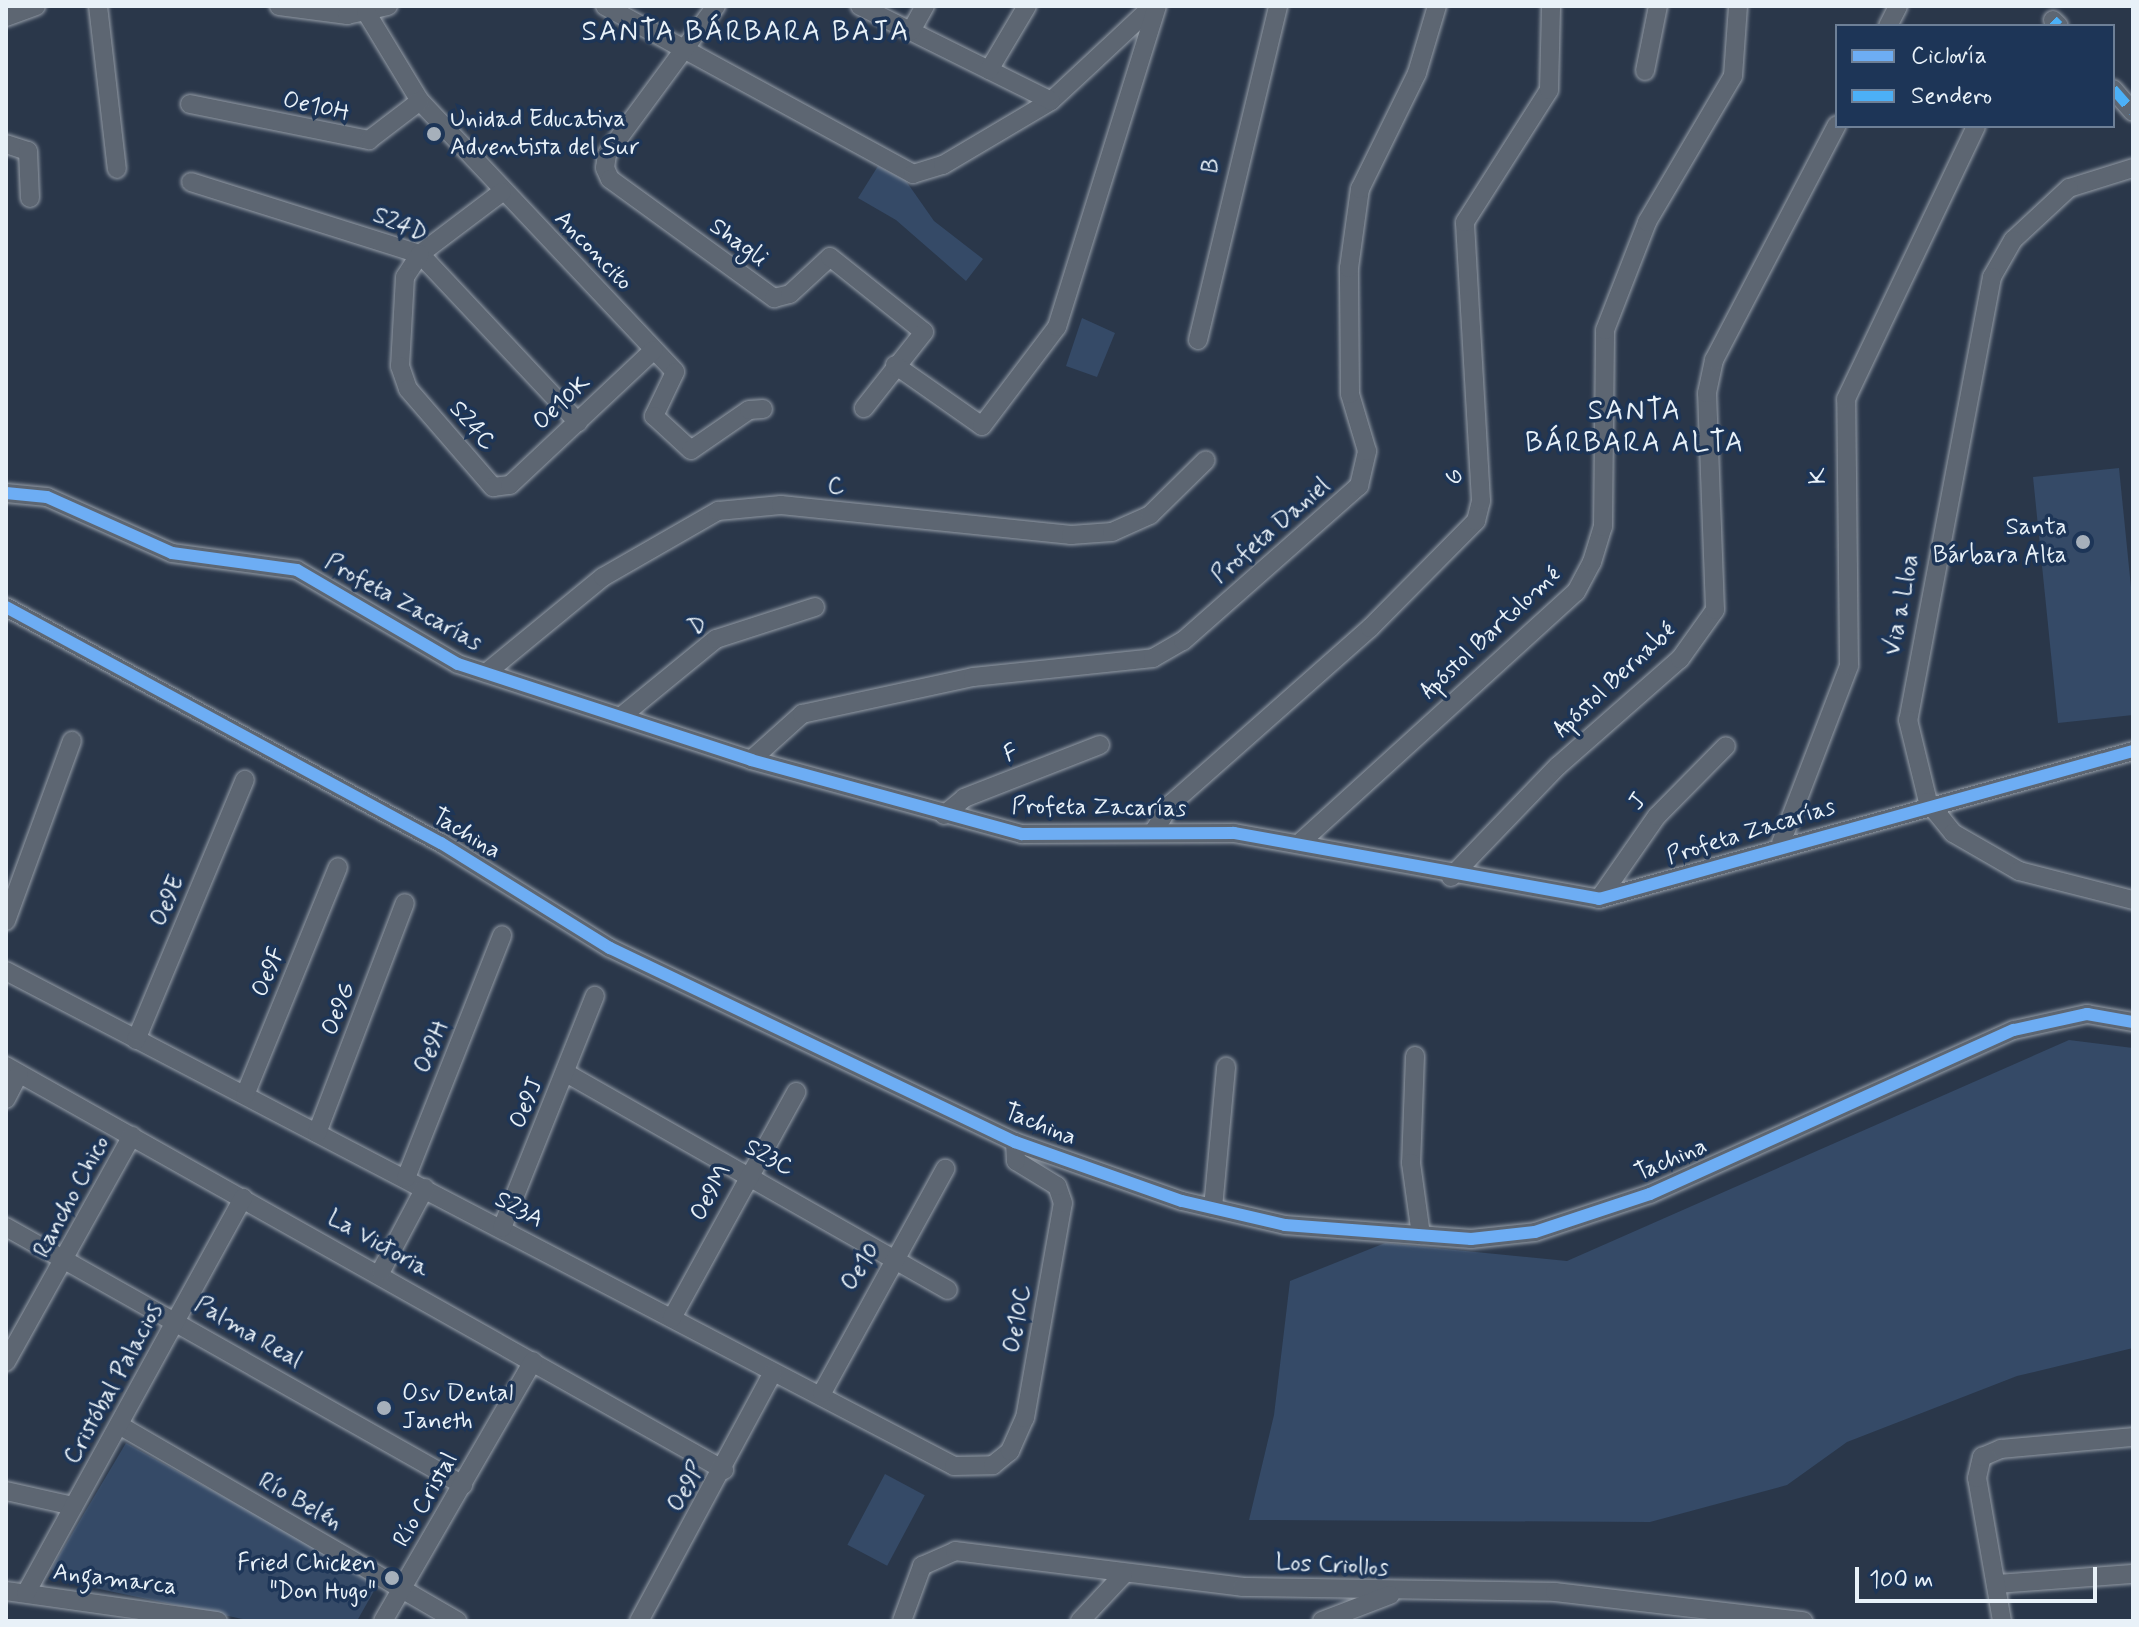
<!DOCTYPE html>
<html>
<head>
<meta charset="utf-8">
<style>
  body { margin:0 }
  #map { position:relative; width:2139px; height:1627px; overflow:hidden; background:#2a374a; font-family:Mynerve,sans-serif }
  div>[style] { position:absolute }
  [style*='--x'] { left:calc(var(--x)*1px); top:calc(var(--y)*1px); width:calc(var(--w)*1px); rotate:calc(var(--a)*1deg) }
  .green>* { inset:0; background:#354a67; transform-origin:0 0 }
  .roads { filter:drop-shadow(0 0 2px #959da7) drop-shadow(0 0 2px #959da7) }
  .minor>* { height:18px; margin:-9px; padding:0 9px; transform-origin:9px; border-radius:9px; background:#5d6672 }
  .quiet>* { height:10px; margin-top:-5px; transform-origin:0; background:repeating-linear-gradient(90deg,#4cb0f7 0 20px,transparent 0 30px) }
  .cycleway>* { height:12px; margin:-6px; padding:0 6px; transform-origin:6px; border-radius:6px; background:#6dadf4 }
  .dots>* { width:22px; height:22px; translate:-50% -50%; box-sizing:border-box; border:4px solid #1d3557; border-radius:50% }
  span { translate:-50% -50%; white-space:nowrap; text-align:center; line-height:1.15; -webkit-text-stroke:7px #1d3557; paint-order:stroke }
  .street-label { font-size:24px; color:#e8f1f8 }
  .poi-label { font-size:24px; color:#e8f1f8 }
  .left { translate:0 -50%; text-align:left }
  .right { translate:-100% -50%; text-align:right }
  .quarter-label { font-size:28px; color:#e8f1f8; letter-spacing:2px }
  .frame { position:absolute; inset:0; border:8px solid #e8f1f8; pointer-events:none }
  .legend { position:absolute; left:1835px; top:24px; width:280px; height:104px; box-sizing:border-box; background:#1d3557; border:2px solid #6e8097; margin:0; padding:10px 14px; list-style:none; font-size:24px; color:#e8f1f8 }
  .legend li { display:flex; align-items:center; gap:16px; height:40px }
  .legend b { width:40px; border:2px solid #6e8097 }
  .scale { position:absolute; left:1855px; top:1567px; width:242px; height:36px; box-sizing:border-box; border:4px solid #e8f1f8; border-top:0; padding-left:10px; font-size:24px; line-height:28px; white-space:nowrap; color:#e8f1f8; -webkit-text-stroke:6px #1d3557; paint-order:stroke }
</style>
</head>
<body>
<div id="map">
  <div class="green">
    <i style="clip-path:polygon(878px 166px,906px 181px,934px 221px,983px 259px,966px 281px,896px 220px,858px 198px)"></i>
    <i style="clip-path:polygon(1082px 318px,1115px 333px,1097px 377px,1066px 366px)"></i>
    <i style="clip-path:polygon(2119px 468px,2133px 607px,2133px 715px,2058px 723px,2033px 477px)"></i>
    <i style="clip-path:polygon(2069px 1040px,2133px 1048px,2133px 1348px,2017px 1376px,1847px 1442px,1787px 1485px,1650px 1522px,1249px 1520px,1274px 1415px,1290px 1281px,1385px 1243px,1567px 1261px)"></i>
    <i style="clip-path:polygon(126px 1443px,379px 1582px,357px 1621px,252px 1621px,66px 1582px,51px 1569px)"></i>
    <i style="left:885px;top:1474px;width:45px;height:80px;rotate:28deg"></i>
  </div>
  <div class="roads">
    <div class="minor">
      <i style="--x:98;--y:6;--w:164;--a:83.4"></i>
      <i style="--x:279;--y:6;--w:69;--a:7.5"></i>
      <i style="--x:347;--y:15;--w:42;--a:-12.4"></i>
      <i style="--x:605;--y:6;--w:351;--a:28.6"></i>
      <i style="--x:913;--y:174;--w:31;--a:-17"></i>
      <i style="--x:943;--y:165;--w:126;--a:-30.7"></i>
      <i style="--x:1051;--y:101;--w:139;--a:-43"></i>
      <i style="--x:716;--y:6;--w:184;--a:126.4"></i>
      <i style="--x:607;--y:154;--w:14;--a:98"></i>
      <i style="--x:605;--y:168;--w:12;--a:66"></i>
      <i style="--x:610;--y:179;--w:203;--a:36"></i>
      <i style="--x:774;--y:298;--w:16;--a:-14"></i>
      <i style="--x:790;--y:294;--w:54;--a:-42.8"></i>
      <i style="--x:830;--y:257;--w:120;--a:38.6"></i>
      <i style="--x:924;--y:332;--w:97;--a:128.3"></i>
      <i style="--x:860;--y:6;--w:213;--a:26.4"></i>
      <i style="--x:366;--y:12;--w:104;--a:58.8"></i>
      <i style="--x:420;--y:101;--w:372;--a:46.7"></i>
      <i style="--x:675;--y:372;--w:49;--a:115.5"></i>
      <i style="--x:654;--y:416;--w:50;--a:42.6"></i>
      <i style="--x:691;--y:450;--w:70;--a:-34.6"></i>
      <i style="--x:749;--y:410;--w:14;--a:-4"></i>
      <i style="--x:6;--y:17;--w:32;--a:-20"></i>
      <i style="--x:2053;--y:20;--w:8;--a:45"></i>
      <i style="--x:1888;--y:26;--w:22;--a:-63"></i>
      <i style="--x:911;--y:31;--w:29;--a:-61"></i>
      <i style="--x:989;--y:70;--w:74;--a:-59.3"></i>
      <i style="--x:1645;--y:71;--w:66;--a:-78.7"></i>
      <i style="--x:2113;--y:89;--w:30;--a:49"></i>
      <i style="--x:190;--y:104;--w:183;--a:11.4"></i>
      <i style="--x:369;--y:140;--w:64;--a:-37.4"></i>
      <i style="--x:6;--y:144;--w:23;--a:18"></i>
      <i style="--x:28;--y:151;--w:47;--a:87.6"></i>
      <i style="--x:2133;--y:168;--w:67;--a:162.6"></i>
      <i style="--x:2069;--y:188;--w:76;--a:137.1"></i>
      <i style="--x:2013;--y:240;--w:43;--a:119.6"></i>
      <i style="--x:1992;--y:277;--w:451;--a:100.7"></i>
      <i style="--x:1908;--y:720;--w:84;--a:76.3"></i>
      <i style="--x:1928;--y:802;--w:40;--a:51"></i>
      <i style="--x:1953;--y:833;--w:76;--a:29.9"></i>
      <i style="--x:2019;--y:871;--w:118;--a:14.3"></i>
      <i style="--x:191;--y:182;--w:240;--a:17.5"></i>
      <i style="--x:420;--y:254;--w:231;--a:46.8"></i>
      <i style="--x:502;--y:192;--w:103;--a:142.9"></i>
      <i style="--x:420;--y:254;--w:27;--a:123"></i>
      <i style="--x:405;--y:277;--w:89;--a:93.2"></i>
      <i style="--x:400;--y:366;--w:24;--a:71"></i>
      <i style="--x:408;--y:389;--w:130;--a:49.1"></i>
      <i style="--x:493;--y:487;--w:17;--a:-7"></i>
      <i style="--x:510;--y:485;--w:197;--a:-43.2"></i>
      <i style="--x:1198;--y:340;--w:343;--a:-76.5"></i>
      <i style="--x:895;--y:365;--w:106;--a:35"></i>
      <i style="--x:982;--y:426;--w:124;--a:-52.9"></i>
      <i style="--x:1057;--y:327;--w:336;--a:-72.7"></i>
      <i style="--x:6;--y:493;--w:41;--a:5.6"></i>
      <i style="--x:47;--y:497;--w:137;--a:24.1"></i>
      <i style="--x:172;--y:553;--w:126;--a:7.7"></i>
      <i style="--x:297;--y:570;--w:186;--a:30.3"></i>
      <i style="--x:458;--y:664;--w:308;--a:18.1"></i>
      <i style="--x:751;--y:760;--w:281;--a:15.3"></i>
      <i style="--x:1022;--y:834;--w:212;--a:-0.3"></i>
      <i style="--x:1234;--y:833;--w:371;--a:10.2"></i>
      <i style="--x:1599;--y:899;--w:554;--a:-15.49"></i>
      <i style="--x:6;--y:607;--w:495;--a:28.5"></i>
      <i style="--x:441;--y:843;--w:199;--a:31.9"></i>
      <i style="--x:610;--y:948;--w:449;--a:25.6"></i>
      <i style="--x:1015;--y:1142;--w:177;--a:19.5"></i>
      <i style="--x:1182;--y:1201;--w:106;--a:13.1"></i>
      <i style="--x:1285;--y:1225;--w:187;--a:4.3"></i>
      <i style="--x:1471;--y:1239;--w:64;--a:-6.2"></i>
      <i style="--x:1535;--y:1232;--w:121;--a:-18.3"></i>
      <i style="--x:1650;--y:1194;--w:399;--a:-24.3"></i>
      <i style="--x:2014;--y:1030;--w:75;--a:-12.4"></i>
      <i style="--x:2087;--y:1014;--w:47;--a:9.9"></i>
      <i style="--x:486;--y:673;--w:151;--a:-39.4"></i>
      <i style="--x:603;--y:577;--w:133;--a:-29.9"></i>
      <i style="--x:718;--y:511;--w:63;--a:-5.4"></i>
      <i style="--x:781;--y:505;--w:292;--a:5.9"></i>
      <i style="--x:1071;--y:535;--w:41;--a:-4.2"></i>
      <i style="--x:1112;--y:532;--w:42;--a:-24.1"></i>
      <i style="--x:1150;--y:515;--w:78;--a:-44.5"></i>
      <i style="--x:623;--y:715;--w:120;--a:-39.3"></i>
      <i style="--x:716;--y:639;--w:104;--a:-17.9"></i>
      <i style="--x:751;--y:760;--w:69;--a:-42"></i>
      <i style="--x:802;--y:714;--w:175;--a:-12.2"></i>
      <i style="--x:973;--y:677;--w:181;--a:-6"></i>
      <i style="--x:1153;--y:658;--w:34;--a:-30"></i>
      <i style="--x:1183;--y:641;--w:235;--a:-41.4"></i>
      <i style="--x:1359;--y:486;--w:36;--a:-77"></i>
      <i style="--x:1367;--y:451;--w:59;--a:-106.6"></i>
      <i style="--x:1350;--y:394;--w:126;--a:-90.5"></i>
      <i style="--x:1349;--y:268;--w:80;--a:-82.1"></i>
      <i style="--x:1360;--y:189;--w:129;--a:-63.8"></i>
      <i style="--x:1417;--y:73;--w:70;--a:-73.4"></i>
      <i style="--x:944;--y:815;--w:26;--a:-40"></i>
      <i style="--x:964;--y:798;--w:146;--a:-21.3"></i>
      <i style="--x:1154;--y:831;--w:32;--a:-58"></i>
      <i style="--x:1171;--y:804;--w:266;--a:-41.5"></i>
      <i style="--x:1370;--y:628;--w:151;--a:-45.3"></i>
      <i style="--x:1476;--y:521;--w:21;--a:-76"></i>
      <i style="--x:1481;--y:501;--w:279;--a:-93.3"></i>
      <i style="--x:1465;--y:222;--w:156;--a:-57.5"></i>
      <i style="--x:1549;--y:90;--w:84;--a:-88.6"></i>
      <i style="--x:1302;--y:841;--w:370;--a:-42.3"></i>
      <i style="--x:1576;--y:592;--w:34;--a:-62"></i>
      <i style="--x:1592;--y:562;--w:37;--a:-73"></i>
      <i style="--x:1603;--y:527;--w:197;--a:-89.4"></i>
      <i style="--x:1605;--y:330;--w:116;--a:-68.7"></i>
      <i style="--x:1647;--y:222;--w:169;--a:-59.5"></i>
      <i style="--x:1733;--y:76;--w:70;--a:-85.9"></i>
      <i style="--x:1781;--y:843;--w:190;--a:-69"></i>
      <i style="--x:1849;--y:666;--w:267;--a:-90.6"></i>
      <i style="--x:1846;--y:399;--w:302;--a:-64.5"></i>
      <i style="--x:1451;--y:877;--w:154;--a:-46.1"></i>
      <i style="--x:1558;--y:766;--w:162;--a:-41.3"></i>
      <i style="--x:1680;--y:659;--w:60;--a:-54.5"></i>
      <i style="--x:1715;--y:610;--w:217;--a:-92.1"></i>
      <i style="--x:1707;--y:393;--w:34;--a:-78"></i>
      <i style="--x:1714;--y:360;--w:265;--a:-62.4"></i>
      <i style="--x:1599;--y:899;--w:101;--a:-55.1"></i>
      <i style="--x:1657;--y:816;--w:98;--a:-45.4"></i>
      <i style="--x:6;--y:921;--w:192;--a:-69.9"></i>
      <i style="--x:6;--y:971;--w:1069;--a:27.57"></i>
      <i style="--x:954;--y:1466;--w:39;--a:-1"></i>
      <i style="--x:993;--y:1465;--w:22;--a:-39"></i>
      <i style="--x:1010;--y:1451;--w:36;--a:-66"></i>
      <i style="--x:1025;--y:1418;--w:218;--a:-80"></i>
      <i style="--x:1063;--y:1203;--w:18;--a:-109"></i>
      <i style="--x:1057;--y:1186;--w:48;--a:-148.6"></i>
      <i style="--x:1016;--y:1161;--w:19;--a:-93"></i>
      <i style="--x:136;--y:1040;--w:282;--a:-67.3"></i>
      <i style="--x:1415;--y:1056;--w:107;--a:92.1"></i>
      <i style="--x:1411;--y:1163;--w:73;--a:82.1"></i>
      <i style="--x:6;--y:1066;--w:824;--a:29.37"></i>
      <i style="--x:566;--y:1073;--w:439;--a:29.6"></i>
      <i style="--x:245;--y:1095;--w:246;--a:-67.8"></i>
      <i style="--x:6;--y:1099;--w:28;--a:-63"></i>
      <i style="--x:317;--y:1133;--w:246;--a:-69.1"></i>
      <i style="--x:406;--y:1178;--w:261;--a:-68.4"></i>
      <i style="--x:1213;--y:1208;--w:142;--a:-84.7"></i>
      <i style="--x:6;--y:1227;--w:525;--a:29.45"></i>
      <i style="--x:502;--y:1228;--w:250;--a:-68.2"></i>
      <i style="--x:381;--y:1271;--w:94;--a:-62.1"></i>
      <i style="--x:672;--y:1318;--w:258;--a:-61.2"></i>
      <i style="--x:6;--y:1362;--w:259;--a:-60.9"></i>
      <i style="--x:822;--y:1393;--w:256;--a:-61.2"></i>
      <i style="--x:119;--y:1425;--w:391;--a:30.1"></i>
      <i style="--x:6;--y:1491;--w:69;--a:12.6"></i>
      <i style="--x:1996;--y:1584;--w:137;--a:-4.2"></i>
      <i style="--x:6;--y:1591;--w:214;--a:8.1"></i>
      <i style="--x:26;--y:1593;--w:451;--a:-61.2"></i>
      <i style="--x:383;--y:1621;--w:300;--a:-60"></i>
      <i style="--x:639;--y:1621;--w:281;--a:-61.7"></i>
      <i style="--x:902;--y:1621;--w:59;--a:-70"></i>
      <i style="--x:922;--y:1566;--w:36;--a:-24"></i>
      <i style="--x:955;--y:1551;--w:289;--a:7.1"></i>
      <i style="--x:1242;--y:1587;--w:313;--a:0.9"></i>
      <i style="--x:1555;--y:1592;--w:250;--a:6.7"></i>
      <i style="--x:1080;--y:1621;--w:63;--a:-46.9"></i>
      <i style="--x:1322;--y:1621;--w:73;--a:-20.9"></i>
      <i style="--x:2002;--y:1621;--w:145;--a:-99.9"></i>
      <i style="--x:1977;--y:1478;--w:22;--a:-77"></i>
      <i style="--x:1982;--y:1457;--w:21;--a:-23"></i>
      <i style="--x:2001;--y:1449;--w:133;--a:-5.2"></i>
    </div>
  </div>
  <div class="quiet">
    <i style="--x:2053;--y:20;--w:8;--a:45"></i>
    <i style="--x:2113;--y:89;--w:30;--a:49"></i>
  </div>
  <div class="cycleway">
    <i style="--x:6;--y:493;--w:41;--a:5.6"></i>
    <i style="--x:47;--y:497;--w:137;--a:24.1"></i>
    <i style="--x:172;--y:553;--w:126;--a:7.7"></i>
    <i style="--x:297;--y:570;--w:186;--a:30.3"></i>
    <i style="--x:458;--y:664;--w:308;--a:18.1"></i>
    <i style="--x:751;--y:760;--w:281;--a:15.3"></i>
    <i style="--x:1022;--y:834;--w:212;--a:-0.3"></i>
    <i style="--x:1234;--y:833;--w:371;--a:10.2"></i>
    <i style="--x:1599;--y:899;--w:554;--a:-15.49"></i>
    <i style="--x:6;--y:607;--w:495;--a:28.5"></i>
    <i style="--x:441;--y:843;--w:199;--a:31.9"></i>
    <i style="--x:610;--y:948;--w:449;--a:25.6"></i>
    <i style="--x:1015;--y:1142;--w:177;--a:19.5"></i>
    <i style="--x:1182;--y:1201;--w:106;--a:13.1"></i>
    <i style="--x:1285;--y:1225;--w:187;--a:4.3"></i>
    <i style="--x:1471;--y:1239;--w:64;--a:-6.2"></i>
    <i style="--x:1535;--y:1232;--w:121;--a:-18.3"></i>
    <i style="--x:1650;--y:1194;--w:399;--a:-24.3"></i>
    <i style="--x:2014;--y:1030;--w:75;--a:-12.4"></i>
    <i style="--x:2087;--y:1014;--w:47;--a:9.9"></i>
  </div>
  <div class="dots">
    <i style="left:434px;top:134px;background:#a6b0bb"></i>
    <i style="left:2083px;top:542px;background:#a6b0bb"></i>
    <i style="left:384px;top:1408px;background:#a6b0bb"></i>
    <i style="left:392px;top:1578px;background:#a6b0bb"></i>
  </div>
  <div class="street-label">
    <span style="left:316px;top:107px;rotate:12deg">Oe10H</span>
    <span style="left:1212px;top:166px;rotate:-76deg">B</span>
    <span style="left:400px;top:225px;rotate:22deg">S24D</span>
    <span style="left:738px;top:243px;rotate:36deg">Shagli</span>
    <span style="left:593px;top:251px;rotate:46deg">Anconcito</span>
    <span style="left:562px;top:403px;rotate:-43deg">Oe10K</span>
    <span style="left:472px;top:426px;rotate:49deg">S24C</span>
    <span style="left:1819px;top:476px;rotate:-90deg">K</span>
    <span style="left:1455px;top:477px;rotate:-95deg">G</span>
    <span style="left:836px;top:487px;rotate:6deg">C</span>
    <span style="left:1271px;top:531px;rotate:-41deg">Profeta Daniel</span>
    <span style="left:403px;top:603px;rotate:29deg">Profeta Zacarías</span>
    <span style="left:1902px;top:605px;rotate:-79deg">Via a Lloa</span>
    <span style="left:698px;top:626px;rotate:-33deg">D</span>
    <span style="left:1491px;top:633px;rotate:-43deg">Apóstol Bartolomé</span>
    <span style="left:1615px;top:680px;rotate:-43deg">Apóstol Bernabé</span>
    <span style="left:1011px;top:754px;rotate:-21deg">F</span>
    <span style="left:1638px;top:802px;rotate:-50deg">J</span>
    <span style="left:1099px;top:808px;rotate:1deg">Profeta Zacarías</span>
    <span style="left:1751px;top:832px;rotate:-17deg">Profeta Zacarías</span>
    <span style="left:466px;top:834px;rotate:31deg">Tachina</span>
    <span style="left:168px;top:901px;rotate:-67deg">Oe9E</span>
    <span style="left:269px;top:972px;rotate:-68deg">Oe9F</span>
    <span style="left:339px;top:1009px;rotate:-69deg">Oe9G</span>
    <span style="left:432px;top:1047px;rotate:-68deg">Oe9H</span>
    <span style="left:527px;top:1103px;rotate:-68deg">Oe9J</span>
    <span style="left:1040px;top:1125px;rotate:22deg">Tachina</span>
    <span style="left:769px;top:1158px;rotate:28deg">S23C</span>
    <span style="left:1671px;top:1160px;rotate:-23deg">Tachina</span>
    <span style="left:711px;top:1193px;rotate:-62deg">Oe9M</span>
    <span style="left:72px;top:1197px;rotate:-62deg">Rancho Chico</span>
    <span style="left:519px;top:1210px;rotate:28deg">S23A</span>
    <span style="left:378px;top:1244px;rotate:29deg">La Victoria</span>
    <span style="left:861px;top:1267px;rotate:-58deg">Oe10</span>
    <span style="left:1018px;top:1319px;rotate:-80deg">Oe10C</span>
    <span style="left:248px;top:1333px;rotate:30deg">Palma Real</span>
    <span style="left:114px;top:1384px;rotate:-61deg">Cristóbal Palacios</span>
    <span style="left:687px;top:1487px;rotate:-61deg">Oe9P</span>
    <span style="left:426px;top:1500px;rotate:-60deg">Río Cristal</span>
    <span style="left:300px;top:1502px;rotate:30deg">Río Belén</span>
    <span style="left:1332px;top:1566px;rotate:3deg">Los Criollos</span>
    <span style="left:115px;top:1580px;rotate:7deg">Angamarca</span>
  </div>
  <div class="poi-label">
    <span class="left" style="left:450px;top:134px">Unidad Educativa<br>Adventista del Sur</span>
    <span class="right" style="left:2067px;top:542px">Santa<br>Bárbara Alta</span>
    <span class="left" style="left:402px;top:1408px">Osv Dental<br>Janeth</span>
    <span class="right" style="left:376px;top:1578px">Fried Chicken<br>"Don Hugo"</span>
  </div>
  <div class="quarter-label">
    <span style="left:746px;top:33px">SANTA BÁRBARA BAJA</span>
    <span style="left:1635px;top:428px">SANTA<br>BÁRBARA ALTA</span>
  </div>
  <div class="frame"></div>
  <ul class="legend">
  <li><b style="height:10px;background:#6dadf4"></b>Ciclovía</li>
  <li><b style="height:10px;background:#4cb0f7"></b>Sendero</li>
  </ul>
  <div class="scale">100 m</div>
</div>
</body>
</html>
